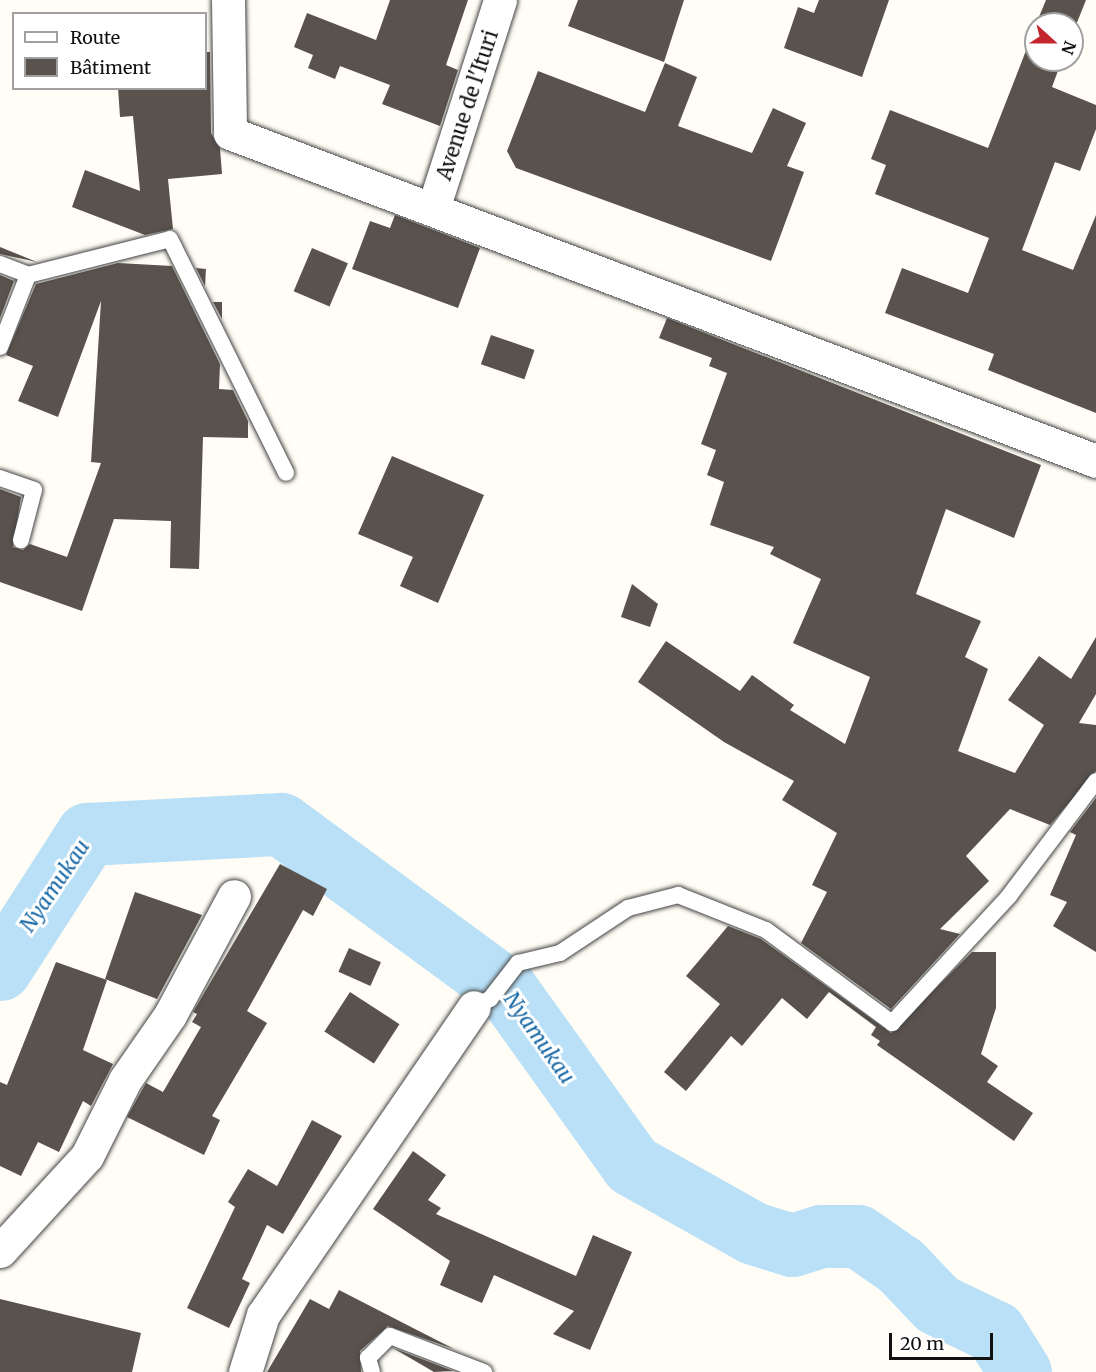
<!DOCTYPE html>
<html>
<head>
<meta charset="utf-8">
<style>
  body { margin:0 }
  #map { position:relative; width:1096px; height:1372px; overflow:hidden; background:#fffdf5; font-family:Merriweather,serif }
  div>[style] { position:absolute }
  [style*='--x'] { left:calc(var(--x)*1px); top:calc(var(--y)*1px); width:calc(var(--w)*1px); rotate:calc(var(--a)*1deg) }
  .river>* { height:63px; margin:-31.5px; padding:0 31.5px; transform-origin:31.5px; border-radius:31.5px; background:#b9e0f7 }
  .building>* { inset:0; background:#5a524d; transform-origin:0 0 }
  .roads { filter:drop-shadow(0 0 2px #444) drop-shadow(0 0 2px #444) }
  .service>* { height:16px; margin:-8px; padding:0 8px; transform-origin:8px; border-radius:8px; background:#fff }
  .minor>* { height:33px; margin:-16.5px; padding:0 16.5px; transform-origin:16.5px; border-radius:16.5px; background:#fff }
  span { translate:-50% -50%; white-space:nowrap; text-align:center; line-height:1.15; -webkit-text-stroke:6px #fff; paint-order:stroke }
  .street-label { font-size:20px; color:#111 }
  .water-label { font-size:21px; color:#1768a6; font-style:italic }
  .legend { position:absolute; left:12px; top:12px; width:195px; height:78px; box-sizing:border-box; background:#fff; border:2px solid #a0a0a0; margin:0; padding:8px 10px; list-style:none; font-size:18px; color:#111 }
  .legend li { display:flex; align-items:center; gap:12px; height:30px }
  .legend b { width:30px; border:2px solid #a0a0a0 }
  .north { position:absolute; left:1024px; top:12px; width:60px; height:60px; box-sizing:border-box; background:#fff; border:2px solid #a0a0a0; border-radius:50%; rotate:111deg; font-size:16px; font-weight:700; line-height:24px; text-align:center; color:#111 }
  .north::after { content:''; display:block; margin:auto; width:21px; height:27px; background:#c4262e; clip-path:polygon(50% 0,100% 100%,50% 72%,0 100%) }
  .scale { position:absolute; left:889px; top:1333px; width:104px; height:27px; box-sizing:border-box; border:3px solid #111; border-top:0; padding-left:8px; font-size:18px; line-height:21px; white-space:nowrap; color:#111; -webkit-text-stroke:4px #fff; paint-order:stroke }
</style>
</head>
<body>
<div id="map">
  <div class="river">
    <i style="--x:0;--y:969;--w:161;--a:-57.2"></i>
    <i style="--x:87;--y:834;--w:194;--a:-3"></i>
    <i style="--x:281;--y:824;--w:279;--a:36.3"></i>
    <i style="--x:506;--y:989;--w:216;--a:54.4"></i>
    <i style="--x:632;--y:1165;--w:139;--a:29.3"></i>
    <i style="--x:753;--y:1233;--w:41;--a:17.1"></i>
    <i style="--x:792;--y:1245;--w:30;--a:-17"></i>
    <i style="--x:821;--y:1236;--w:37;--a:0"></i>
    <i style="--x:858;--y:1236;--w:52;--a:34.9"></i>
    <i style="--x:901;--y:1266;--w:52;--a:46.5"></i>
    <i style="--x:937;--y:1304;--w:64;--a:25.8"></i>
    <i style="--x:995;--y:1332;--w:47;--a:58"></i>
  </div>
  <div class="building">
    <i style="clip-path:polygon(390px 0,468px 0,446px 65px,458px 70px,440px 126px,382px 104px,390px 85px,340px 66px,335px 79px,308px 68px,313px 55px,294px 47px,307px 13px,376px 40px)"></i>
    <i style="clip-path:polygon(578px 0,684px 0,664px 62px,568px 26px)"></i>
    <i style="clip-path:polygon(819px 0,889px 0,862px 77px,784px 48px,798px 7px,814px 13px)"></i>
    <i style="clip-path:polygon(1046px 0,1086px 0,1072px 35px,1072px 24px,1036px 24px)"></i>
    <i style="clip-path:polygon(1036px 25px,1036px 60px,1062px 60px,1052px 87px,1096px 105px,1096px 129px,1080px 171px,1055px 162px,1022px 250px,1073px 270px,1096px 215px,1096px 413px,988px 370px,994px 354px,885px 313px,902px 268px,968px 293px,989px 238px,875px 194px,886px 165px,871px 159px,890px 110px,988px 148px)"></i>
    <i style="clip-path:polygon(206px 52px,210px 52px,211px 133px,220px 148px,222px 174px,168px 179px,173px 229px,145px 235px,72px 207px,85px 170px,140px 191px,133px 116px,120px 117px,118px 88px,206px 88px)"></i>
    <i style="clip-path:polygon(665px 63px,697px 77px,678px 126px,752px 153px,773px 108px,806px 123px,787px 166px,804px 172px,771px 261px,516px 168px,507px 151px,538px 71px,645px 112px)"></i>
    <i style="clip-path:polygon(395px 215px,480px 248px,458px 308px,352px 269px,370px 221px,390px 228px)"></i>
    <i style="clip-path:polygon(0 247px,37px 262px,0 254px)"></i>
    <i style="left:312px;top:248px;width:39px;height:47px;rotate:23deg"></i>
    <i style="clip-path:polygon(118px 263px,172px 266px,220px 364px,219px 389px,233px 390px,248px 421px,248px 438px,203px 437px,199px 569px,170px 568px,171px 521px,114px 519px,82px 611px,0 582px,0 489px,21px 497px,13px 547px,23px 550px,30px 544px,67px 557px,101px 463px,91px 462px,101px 301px,58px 417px,18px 401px,33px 366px,6px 355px,36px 284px)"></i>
    <i style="clip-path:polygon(196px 268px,206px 269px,205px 286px)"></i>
    <i style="clip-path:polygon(0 275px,14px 281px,0 318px)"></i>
    <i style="clip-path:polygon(213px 302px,222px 302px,222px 319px)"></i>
    <i style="clip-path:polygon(667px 318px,1041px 465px,1014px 538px,946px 509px,916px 594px,981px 621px,965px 657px,988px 669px,958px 751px,1015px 773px,1044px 725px,1008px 700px,1039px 656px,1071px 679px,1096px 637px,1096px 694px,1079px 723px,1096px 725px,1096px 771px,1050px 825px,1010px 809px,966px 856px,989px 881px,940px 929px,960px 934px,891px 1009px,801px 943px,827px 892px,812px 885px,837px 833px,782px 800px,794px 781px,724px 742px,638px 682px,666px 641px,740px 691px,752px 675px,794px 705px,790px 710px,845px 744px,870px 677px,793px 643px,821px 579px,770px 554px,774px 547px,710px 525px,724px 482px,707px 475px,716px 450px,701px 444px,727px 373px,709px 366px,712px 358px,659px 338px)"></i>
    <i style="left:491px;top:335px;width:46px;height:31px;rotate:19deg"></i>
    <i style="clip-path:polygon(392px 456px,484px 495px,438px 603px,400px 586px,413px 557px,358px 534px)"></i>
    <i style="clip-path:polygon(632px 584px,658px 604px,650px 627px,621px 617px)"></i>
    <i style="clip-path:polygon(1096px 798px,1096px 952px,1053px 926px,1067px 902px,1050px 895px,1076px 835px,1070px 832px)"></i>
    <i style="clip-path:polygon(280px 864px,327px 889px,313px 916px,303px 910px,247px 1011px,267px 1023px,212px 1116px,220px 1120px,204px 1155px,127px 1117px,146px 1083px,163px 1092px,201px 1027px,192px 1022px,197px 1014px,193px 1012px)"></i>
    <i style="clip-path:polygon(135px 892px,202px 915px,157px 999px,105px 979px)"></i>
    <i style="clip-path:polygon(728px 926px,761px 939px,891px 1033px,972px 952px,996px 952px,996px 1008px,981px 1054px,998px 1066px,987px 1082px,1033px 1113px,1014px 1141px,877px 1045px,880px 1041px,871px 1035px,876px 1027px,829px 992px,807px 1019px,782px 998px,742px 1046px,731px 1036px,686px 1091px,664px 1072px,720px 1004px,686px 976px)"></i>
    <i style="left:349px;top:948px;width:35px;height:26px;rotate:24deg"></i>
    <i style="clip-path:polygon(56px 962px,107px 980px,83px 1050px,113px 1064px,91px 1106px,83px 1101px,59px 1152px,38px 1142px,21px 1176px,0 1166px,0 1082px,7px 1085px)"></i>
    <i style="left:350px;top:992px;width:59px;height:47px;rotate:33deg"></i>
    <i style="clip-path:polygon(312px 1120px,342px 1136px,283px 1234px,267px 1225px,242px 1279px,250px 1283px,229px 1328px,187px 1308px,235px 1207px,228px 1202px,248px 1169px,277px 1186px)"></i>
    <i style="clip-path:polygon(413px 1151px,446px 1175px,428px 1200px,441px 1208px,436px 1214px,576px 1276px,593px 1235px,632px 1252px,590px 1350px,553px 1334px,574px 1311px,494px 1275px,482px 1303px,440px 1285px,450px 1261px,373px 1209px)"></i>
    <i style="clip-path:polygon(339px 1290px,454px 1349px,388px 1326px,360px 1351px,361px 1372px,267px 1372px,310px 1299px,329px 1309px)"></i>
    <i style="clip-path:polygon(0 1299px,141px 1333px,132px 1372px,0 1372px)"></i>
    <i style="clip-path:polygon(393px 1348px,453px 1371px,434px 1372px)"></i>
  </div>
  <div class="roads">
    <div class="service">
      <i style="--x:0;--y:264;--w:30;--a:21"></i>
      <i style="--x:28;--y:275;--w:146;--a:-14.2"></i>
      <i style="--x:170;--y:239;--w:261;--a:63.6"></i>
      <i style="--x:0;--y:347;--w:77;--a:-68.7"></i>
      <i style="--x:0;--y:478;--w:36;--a:19"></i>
      <i style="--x:34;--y:490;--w:52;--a:104.6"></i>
      <i style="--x:474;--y:1007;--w:18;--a:-27"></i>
      <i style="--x:490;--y:999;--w:46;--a:-52.1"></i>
      <i style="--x:518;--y:963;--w:43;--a:-13.4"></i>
      <i style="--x:560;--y:953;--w:82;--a:-33.5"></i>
      <i style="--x:628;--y:908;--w:52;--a:-14.6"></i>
      <i style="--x:678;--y:895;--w:95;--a:21.7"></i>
      <i style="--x:766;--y:930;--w:157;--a:36.4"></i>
      <i style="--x:892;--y:1023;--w:173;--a:-47.3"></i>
      <i style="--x:1009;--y:896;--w:144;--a:-52.9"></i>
      <i style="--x:372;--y:1372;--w:15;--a:-106"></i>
      <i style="--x:368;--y:1358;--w:31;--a:-45"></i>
      <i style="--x:390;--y:1336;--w:101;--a:21"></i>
    </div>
    <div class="minor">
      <i style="--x:228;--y:0;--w:133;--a:89.1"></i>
      <i style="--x:230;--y:133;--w:926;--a:20.74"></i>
      <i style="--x:433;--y:209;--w:219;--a:-72.2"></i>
      <i style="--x:0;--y:1251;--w:129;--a:-47.5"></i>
      <i style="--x:87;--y:1156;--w:85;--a:-63.4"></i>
      <i style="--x:125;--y:1080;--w:79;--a:-55.3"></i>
      <i style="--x:170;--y:1015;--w:135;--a:-61.7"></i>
      <i style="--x:245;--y:1372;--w:60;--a:-72.5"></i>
      <i style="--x:263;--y:1315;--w:373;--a:-55.6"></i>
    </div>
  </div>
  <div class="street-label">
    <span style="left:467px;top:105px;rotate:-72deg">Avenue de l'Ituri</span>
  </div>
  <div class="water-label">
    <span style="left:55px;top:886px;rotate:-56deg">Nyamukau</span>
    <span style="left:539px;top:1038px;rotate:55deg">Nyamukau</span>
  </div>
  <ul class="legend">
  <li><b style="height:8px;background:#fff"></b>Route</li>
  <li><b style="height:16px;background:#5a524d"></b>Bâtiment</li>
  </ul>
  <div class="north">N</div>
  <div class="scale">20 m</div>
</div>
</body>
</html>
